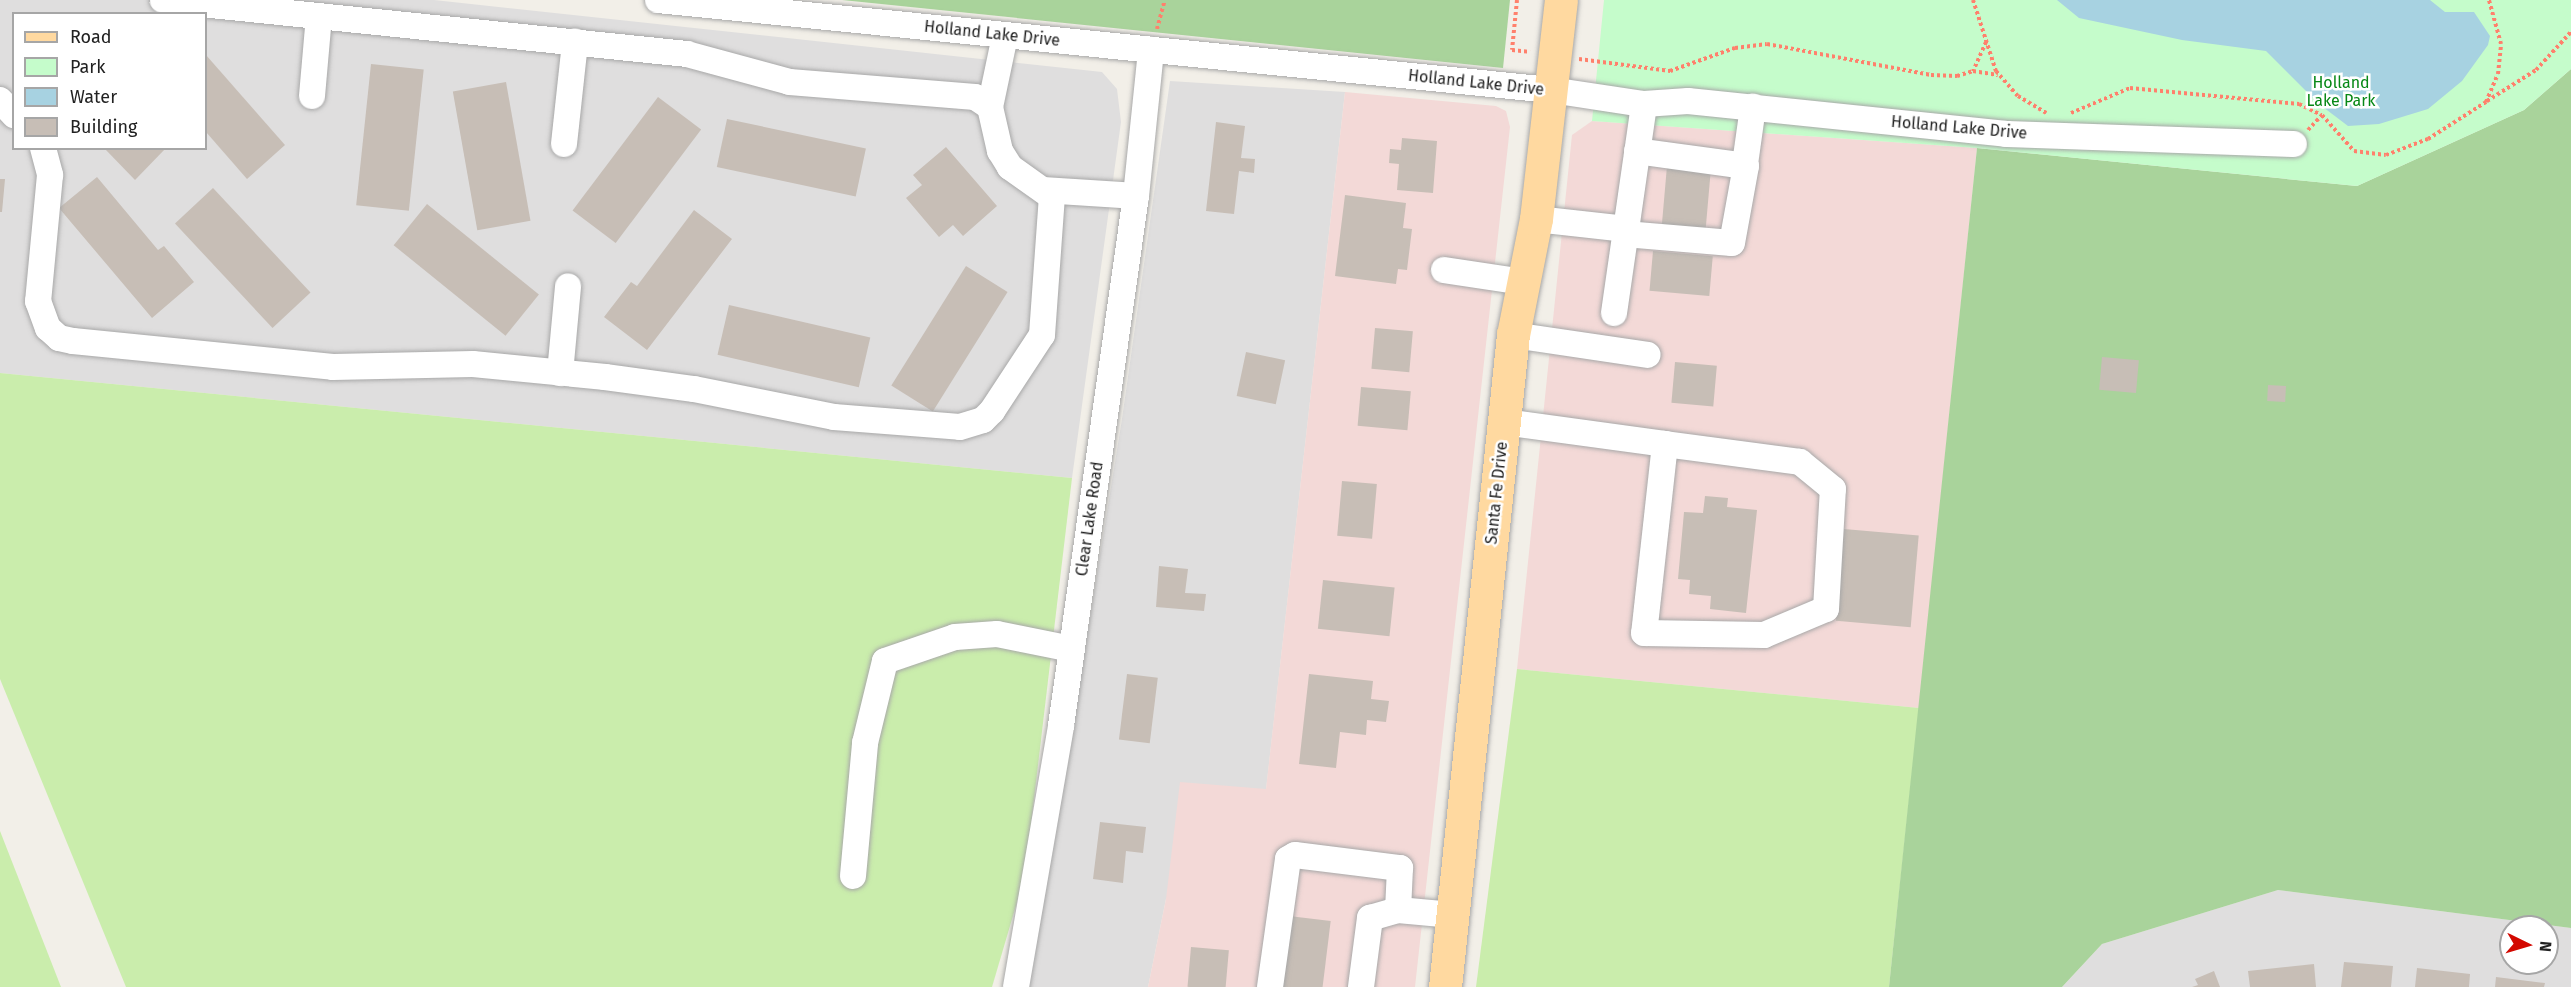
<!DOCTYPE html>
<html>
<head>
<meta charset="utf-8">
<style>
  body { margin:0 }
  #map { position:relative; width:2571px; height:987px; overflow:hidden; background:#f2efe8; font-family:"Fira Sans",sans-serif }
  div>[style] { position:absolute }
  [style*='--x'] { left:calc(var(--x)*1px); top:calc(var(--y)*1px); width:calc(var(--w)*1px); rotate:calc(var(--a)*1deg) }
  .residential>* { inset:0; background:#dfdede }
  .commercial>* { inset:0; background:#f3d9d7 }
  .grass>* { inset:0; background:#caedac }
  .forest>* { inset:0; background:#a9d39b }
  .park>* { inset:0; background:#c5fccb }
  .water>* { inset:0; background:#a7d2e1 }
  .building>* { inset:0; background:#c7beb6; transform-origin:0 0 }
  .path>* { height:4px; margin-top:-2px; transform-origin:0; background:repeating-linear-gradient(90deg,#ff806c 0 3px,transparent 0 6px) }
  .roads { filter:drop-shadow(0 0 2px #a8a8a8) drop-shadow(0 0 2px #a8a8a8) }
  .minor>* { height:26px; margin:-13px; padding:0 13px; transform-origin:13px; border-radius:13px; background:#fff }
  .major>* { height:33px; margin:-16.5px; padding:0 16.5px; transform-origin:16.5px; border-radius:16.5px; background:#ffd9a0 }
  span { translate:-50% -50%; white-space:nowrap; text-align:center; line-height:1.15; -webkit-text-stroke:5px #fff; paint-order:stroke }
  .street-label { font-size:16px; color:#212121 }
  .park-label { font-size:16px; color:#078816 }
  .legend { position:absolute; left:12px; top:12px; width:195px; height:138px; box-sizing:border-box; background:#fff; border:2px solid #a6a6a6; margin:0; padding:8px 10px; list-style:none; font-size:18px; color:#212121 }
  .legend li { display:flex; align-items:center; gap:12px; height:30px }
  .legend b { width:30px; border:2px solid #a6a6a6 }
  .north { position:absolute; left:2499px; top:915px; width:60px; height:60px; box-sizing:border-box; background:#fff; border:2px solid #a6a6a6; border-radius:50%; rotate:95deg; font-size:16px; font-weight:700; line-height:24px; text-align:center; color:#212121 }
  .north::after { content:''; display:block; margin:auto; width:21px; height:27px; background:#d30800; clip-path:polygon(50% 0,100% 100%,50% 72%,0 100%) }
</style>
</head>
<body>
<div id="map">
  <div class="residential">
    <i style="clip-path:polygon(evenodd,0 0,434px 0,1102px 72px,1117px 89px,1121px 122px,1072px 478px,0 373px,0 0,14px 14px,206px 14px,206px 148px,14px 148px,14px 14px)"></i>
    <i style="clip-path:polygon(1170px 81px,1345px 92px,1266px 790px,1166px 899px,1148px 987px,1022px 987px,1065px 772px,1122px 419px)"></i>
    <i style="clip-path:polygon(evenodd,2278px 890px,2571px 928px,2571px 987px,2062px 987px,2102px 944px,2278px 890px,2511px 927px,2547px 927px,2547px 963px,2511px 963px,2511px 927px)"></i>
  </div>
  <div class="commercial">
    <i style="clip-path:polygon(1345px 92px,1496px 106px,1506px 111px,1510px 127px,1415px 987px,1148px 987px,1166px 899px,1180px 782px,1266px 789px)"></i>
    <i style="clip-path:polygon(1592px 121px,1977px 148px,1919px 708px,1517px 669px,1572px 135px)"></i>
  </div>
  <div class="grass">
    <i style="clip-path:polygon(0 373px,1072px 478px,1025px 875px,992px 987px,126px 987px,0 679px)"></i>
    <i style="clip-path:polygon(1517px 669px,1919px 708px,1889px 987px,1476px 987px)"></i>
    <i style="clip-path:polygon(0 831px,61px 987px,0 987px)"></i>
  </div>
  <div class="forest">
    <i style="clip-path:polygon(842px 0,1510px 0,1503px 68px)"></i>
    <i style="clip-path:polygon(2571px 69px,2571px 928px,2278px 890px,2102px 944px,2062px 987px,1889px 987px,1977px 148px,2357px 186px,2524px 110px)"></i>
  </div>
  <div class="park">
    <i style="clip-path:polygon(1604px 0,2571px 0,2571px 69px,2524px 110px,2357px 186px,1977px 148px,1592px 121px)"></i>
  </div>
  <div class="water">
    <i style="clip-path:polygon(2057px 0,2430px 0,2445px 12px,2474px 12px,2490px 36px,2488px 45px,2462px 81px,2428px 109px,2379px 124px,2348px 126px,2319px 104px,2266px 51px,2182px 40px,2079px 18px)"></i>
  </div>
  <div class="building">
    <i style="clip-path:polygon(206px 55px,285px 145px,247px 179px,206px 132px)"></i>
    <i style="left:371px;top:64px;width:53px;height:142px;rotate:6deg"></i>
    <i style="left:506px;top:82px;width:141px;height:54px;rotate:80deg"></i>
    <i style="left:658px;top:97px;width:54px;height:142px;rotate:37deg"></i>
    <i style="left:727px;top:119px;width:142px;height:49px;rotate:12deg"></i>
    <i style="clip-path:polygon(1216px 122px,1245px 126px,1241px 158px,1255px 159px,1254px 173px,1239px 171px,1234px 214px,1206px 211px)"></i>
    <i style="clip-path:polygon(1402px 138px,1437px 141px,1433px 193px,1397px 190px,1399px 164px,1389px 163px,1390px 149px,1401px 150px)"></i>
    <i style="clip-path:polygon(946px 147px,997px 206px,963px 236px,953px 225px,939px 237px,906px 198px,922px 185px,913px 175px)"></i>
    <i style="clip-path:polygon(104px 148px,166px 148px,135px 180px)"></i>
    <i style="left:1667px;top:166px;width:44px;height:67px;rotate:5deg"></i>
    <i style="clip-path:polygon(97px 177px,158px 250px,164px 246px,194px 282px,152px 318px,59px 208px)"></i>
    <i style="clip-path:polygon(0 179px,5px 179px,2px 212px,0 212px)"></i>
    <i style="left:213px;top:188px;width:143px;height:52px;rotate:47deg"></i>
    <i style="clip-path:polygon(1345px 195px,1406px 203px,1403px 228px,1412px 229px,1407px 270px,1398px 269px,1396px 284px,1335px 276px)"></i>
    <i style="left:427px;top:204px;width:144px;height:53px;rotate:39deg"></i>
    <i style="clip-path:polygon(694px 210px,732px 239px,647px 350px,604px 317px,631px 282px,637px 286px)"></i>
    <i style="left:1653px;top:251px;width:60px;height:40px;rotate:5deg"></i>
    <i style="left:966px;top:266px;width:49px;height:141px;rotate:32deg"></i>
    <i style="left:729px;top:305px;width:145px;height:51px;rotate:13deg"></i>
    <i style="left:1375px;top:328px;width:38px;height:41px;rotate:5deg"></i>
    <i style="left:1246px;top:352px;width:40px;height:45px;rotate:12deg"></i>
    <i style="left:2102px;top:357px;width:37px;height:33px;rotate:5deg"></i>
    <i style="left:1675px;top:362px;width:42px;height:41px;rotate:5deg"></i>
    <i style="left:2268px;top:385px;width:18px;height:16px;rotate:3deg"></i>
    <i style="left:1361px;top:387px;width:50px;height:39px;rotate:5deg"></i>
    <i style="left:1342px;top:481px;width:35px;height:55px;rotate:5deg"></i>
    <i style="clip-path:polygon(1705px 496px,1728px 498px,1727px 507px,1757px 510px,1746px 613px,1710px 609px,1711px 596px,1689px 594px,1690px 580px,1678px 579px,1684px 512px,1703px 513px)"></i>
    <i style="left:1844px;top:529px;width:75px;height:92px;rotate:5deg"></i>
    <i style="clip-path:polygon(1159px 566px,1188px 569px,1185px 593px,1206px 594px,1204px 611px,1156px 607px)"></i>
    <i style="left:1323px;top:580px;width:72px;height:49px;rotate:6deg"></i>
    <i style="left:1127px;top:674px;width:31px;height:66px;rotate:7deg"></i>
    <i style="clip-path:polygon(1309px 674px,1373px 681px,1371px 699px,1389px 701px,1386px 722px,1367px 720px,1366px 735px,1340px 732px,1336px 768px,1299px 764px)"></i>
    <i style="clip-path:polygon(1100px 822px,1146px 827px,1143px 853px,1126px 851px,1123px 883px,1093px 879px)"></i>
    <i style="left:1289px;top:916px;width:42px;height:72px;rotate:7deg"></i>
    <i style="left:1191px;top:947px;width:38px;height:40px;rotate:5deg"></i>
    <i style="clip-path:polygon(2344px 962px,2393px 966px,2391px 987px,2341px 987px)"></i>
    <i style="clip-path:polygon(2314px 964px,2316px 987px,2250px 987px,2248px 971px)"></i>
    <i style="clip-path:polygon(2417px 968px,2470px 974px,2469px 987px,2415px 987px)"></i>
    <i style="clip-path:polygon(2214px 971px,2220px 987px,2192px 987px,2198px 985px,2195px 979px)"></i>
    <i style="clip-path:polygon(2496px 977px,2545px 983px,2544px 987px,2495px 987px)"></i>
  </div>
  <div class="path">
    <i style="--x:1517;--y:0;--w:50;--a:95.7"></i>
    <i style="--x:1512;--y:50;--w:18;--a:6"></i>
    <i style="--x:1973;--y:0;--w:75;--a:72.1"></i>
    <i style="--x:1996;--y:71;--w:33;--a:49"></i>
    <i style="--x:2018;--y:96;--w:33;--a:31"></i>
    <i style="--x:1157;--y:29;--w:30;--a:-75"></i>
    <i style="--x:1986;--y:42;--w:32;--a:114"></i>
    <i style="--x:1973;--y:71;--w:25;--a:9"></i>
    <i style="--x:1579;--y:59;--w:92;--a:7.5"></i>
    <i style="--x:1670;--y:71;--w:69;--a:-19.5"></i>
    <i style="--x:1735;--y:48;--w:32;--a:-7"></i>
    <i style="--x:1767;--y:44;--w:167;--a:10.7"></i>
    <i style="--x:1931;--y:75;--w:26;--a:2"></i>
    <i style="--x:1957;--y:76;--w:17;--a:-17"></i>
    <i style="--x:2487;--y:101;--w:58;--a:-32.3"></i>
    <i style="--x:2536;--y:70;--w:52;--a:-47.4"></i>
    <i style="--x:2071;--y:113;--w:64;--a:-23"></i>
    <i style="--x:2130;--y:88;--w:170;--a:5.4"></i>
    <i style="--x:2299;--y:104;--w:25;--a:26"></i>
    <i style="--x:2322;--y:115;--w:48;--a:48.4"></i>
    <i style="--x:2354;--y:151;--w:32;--a:7"></i>
    <i style="--x:2386;--y:155;--w:45;--a:-20.9"></i>
    <i style="--x:2428;--y:139;--w:69;--a:-32.5"></i>
    <i style="--x:2486;--y:102;--w:30;--a:-67"></i>
    <i style="--x:2498;--y:74;--w:30;--a:-84"></i>
    <i style="--x:2501;--y:44;--w:46;--a:-105.3"></i>
    <i style="--x:2308;--y:130;--w:21;--a:-47"></i>
  </div>
  <div class="roads">
    <div class="minor">
      <i style="--x:658;--y:0;--w:898;--a:5.76"></i>
      <i style="--x:1551;--y:90;--w:94;--a:8.6"></i>
      <i style="--x:1644;--y:104;--w:44;--a:-3.9"></i>
      <i style="--x:1688;--y:101;--w:320;--a:5.9"></i>
      <i style="--x:2006;--y:134;--w:288;--a:2"></i>
      <i style="--x:312;--y:96;--w:80;--a:-85"></i>
      <i style="--x:0;--y:100;--w:21;--a:47"></i>
      <i style="--x:990;--y:107;--w:73;--a:-78.1"></i>
      <i style="--x:564;--y:144;--w:103;--a:-83.8"></i>
      <i style="--x:43;--y:148;--w:28;--a:75"></i>
      <i style="--x:50;--y:175;--w:127;--a:95.4"></i>
      <i style="--x:38;--y:301;--w:29;--a:70"></i>
      <i style="--x:48;--y:328;--w:15;--a:42"></i>
      <i style="--x:59;--y:338;--w:14;--a:12"></i>
      <i style="--x:73;--y:341;--w:261;--a:5.7"></i>
      <i style="--x:333;--y:367;--w:140;--a:-1.2"></i>
      <i style="--x:473;--y:364;--w:133;--a:5.6"></i>
      <i style="--x:605;--y:377;--w:90;--a:7.7"></i>
      <i style="--x:694;--y:389;--w:143;--a:11.3"></i>
      <i style="--x:834;--y:417;--w:126;--a:4.5"></i>
      <i style="--x:960;--y:427;--w:24;--a:-17"></i>
      <i style="--x:983;--y:420;--w:13;--a:-45"></i>
      <i style="--x:992;--y:411;--w:91;--a:-56.7"></i>
      <i style="--x:1042;--y:335;--w:138;--a:-85.9"></i>
      <i style="--x:1052;--y:197;--w:52;--a:-144.5"></i>
      <i style="--x:1010;--y:167;--w:19;--a:-122"></i>
      <i style="--x:1000;--y:151;--w:45;--a:-102.8"></i>
      <i style="--x:990;--y:107;--w:18;--a:-146"></i>
      <i style="--x:975;--y:97;--w:186;--a:-175.4"></i>
      <i style="--x:790;--y:82;--w:107;--a:-164.8"></i>
      <i style="--x:687;--y:54;--w:527;--a:-174.12"></i>
      <i style="--x:1745;--y:164;--w:58;--a:-82"></i>
      <i style="--x:1044;--y:190;--w:92;--a:3.7"></i>
      <i style="--x:1536;--y:219;--w:91;--a:6.3"></i>
      <i style="--x:1625;--y:234;--w:107;--a:4.8"></i>
      <i style="--x:1732;--y:243;--w:78;--a:-79.7"></i>
      <i style="--x:1746;--y:166;--w:110;--a:-172.2"></i>
      <i style="--x:1444;--y:270;--w:80;--a:8.6"></i>
      <i style="--x:1614;--y:313;--w:211;--a:-81.8"></i>
      <i style="--x:1513;--y:335;--w:136;--a:8.4"></i>
      <i style="--x:560;--y:373;--w:87;--a:-84.7"></i>
      <i style="--x:1504;--y:422;--w:162;--a:7.8"></i>
      <i style="--x:1665;--y:444;--w:190;--a:96.3"></i>
      <i style="--x:1644;--y:633;--w:120;--a:1"></i>
      <i style="--x:1764;--y:635;--w:67;--a:-22.8"></i>
      <i style="--x:1826;--y:609;--w:120;--a:-86.7"></i>
      <i style="--x:1833;--y:489;--w:43;--a:-140.7"></i>
      <i style="--x:1800;--y:462;--w:136;--a:-172.4"></i>
      <i style="--x:853;--y:876;--w:134;--a:-84.8"></i>
      <i style="--x:865;--y:743;--w:84;--a:-76.3"></i>
      <i style="--x:885;--y:661;--w:74;--a:-18.9"></i>
      <i style="--x:955;--y:637;--w:42;--a:-4.1"></i>
      <i style="--x:997;--y:634;--w:76;--a:11.3"></i>
      <i style="--x:1016;--y:987;--w:265;--a:-80.2"></i>
      <i style="--x:1061;--y:726;--w:535;--a:-81.95"></i>
      <i style="--x:1136;--y:196;--w:147;--a:-84.1"></i>
      <i style="--x:1270;--y:987;--w:129;--a:-82"></i>
      <i style="--x:1288;--y:859;--w:8;--a:-30"></i>
      <i style="--x:1295;--y:855;--w:106;--a:7.1"></i>
      <i style="--x:1400;--y:868;--w:42;--a:92.7"></i>
      <i style="--x:1398;--y:910;--w:55;--a:5.2"></i>
      <i style="--x:1361;--y:987;--w:70;--a:-82.6"></i>
      <i style="--x:1370;--y:918;--w:29;--a:-16"></i>
    </div>
    <div class="major">
      <i style="--x:1445;--y:987;--w:656;--a:-84.05"></i>
      <i style="--x:1513;--y:335;--w:118;--a:-78.8"></i>
      <i style="--x:1536;--y:219;--w:220;--a:-83.5"></i>
    </div>
  </div>
  <div class="street-label">
    <span style="left:992px;top:34px;rotate:6deg">Holland Lake Drive</span>
    <span style="left:1476px;top:83px;rotate:6deg">Holland Lake Drive</span>
    <span style="left:1959px;top:128px;rotate:5deg">Holland Lake Drive</span>
    <span style="left:1497px;top:493px;rotate:-84deg">Santa Fe Drive</span>
    <span style="left:1090px;top:519px;rotate:-82deg">Clear Lake Road</span>
  </div>
  <div class="park-label">
    <span style="left:2341px;top:92px">Holland<br>Lake Park</span>
  </div>
  <ul class="legend">
  <li><b style="height:8px;background:#ffd9a0"></b>Road</li>
  <li><b style="height:16px;background:#c5fccb"></b>Park</li>
  <li><b style="height:16px;background:#a7d2e1"></b>Water</li>
  <li><b style="height:16px;background:#c7beb6"></b>Building</li>
  </ul>
  <div class="north">N</div>
</div>
</body>
</html>
